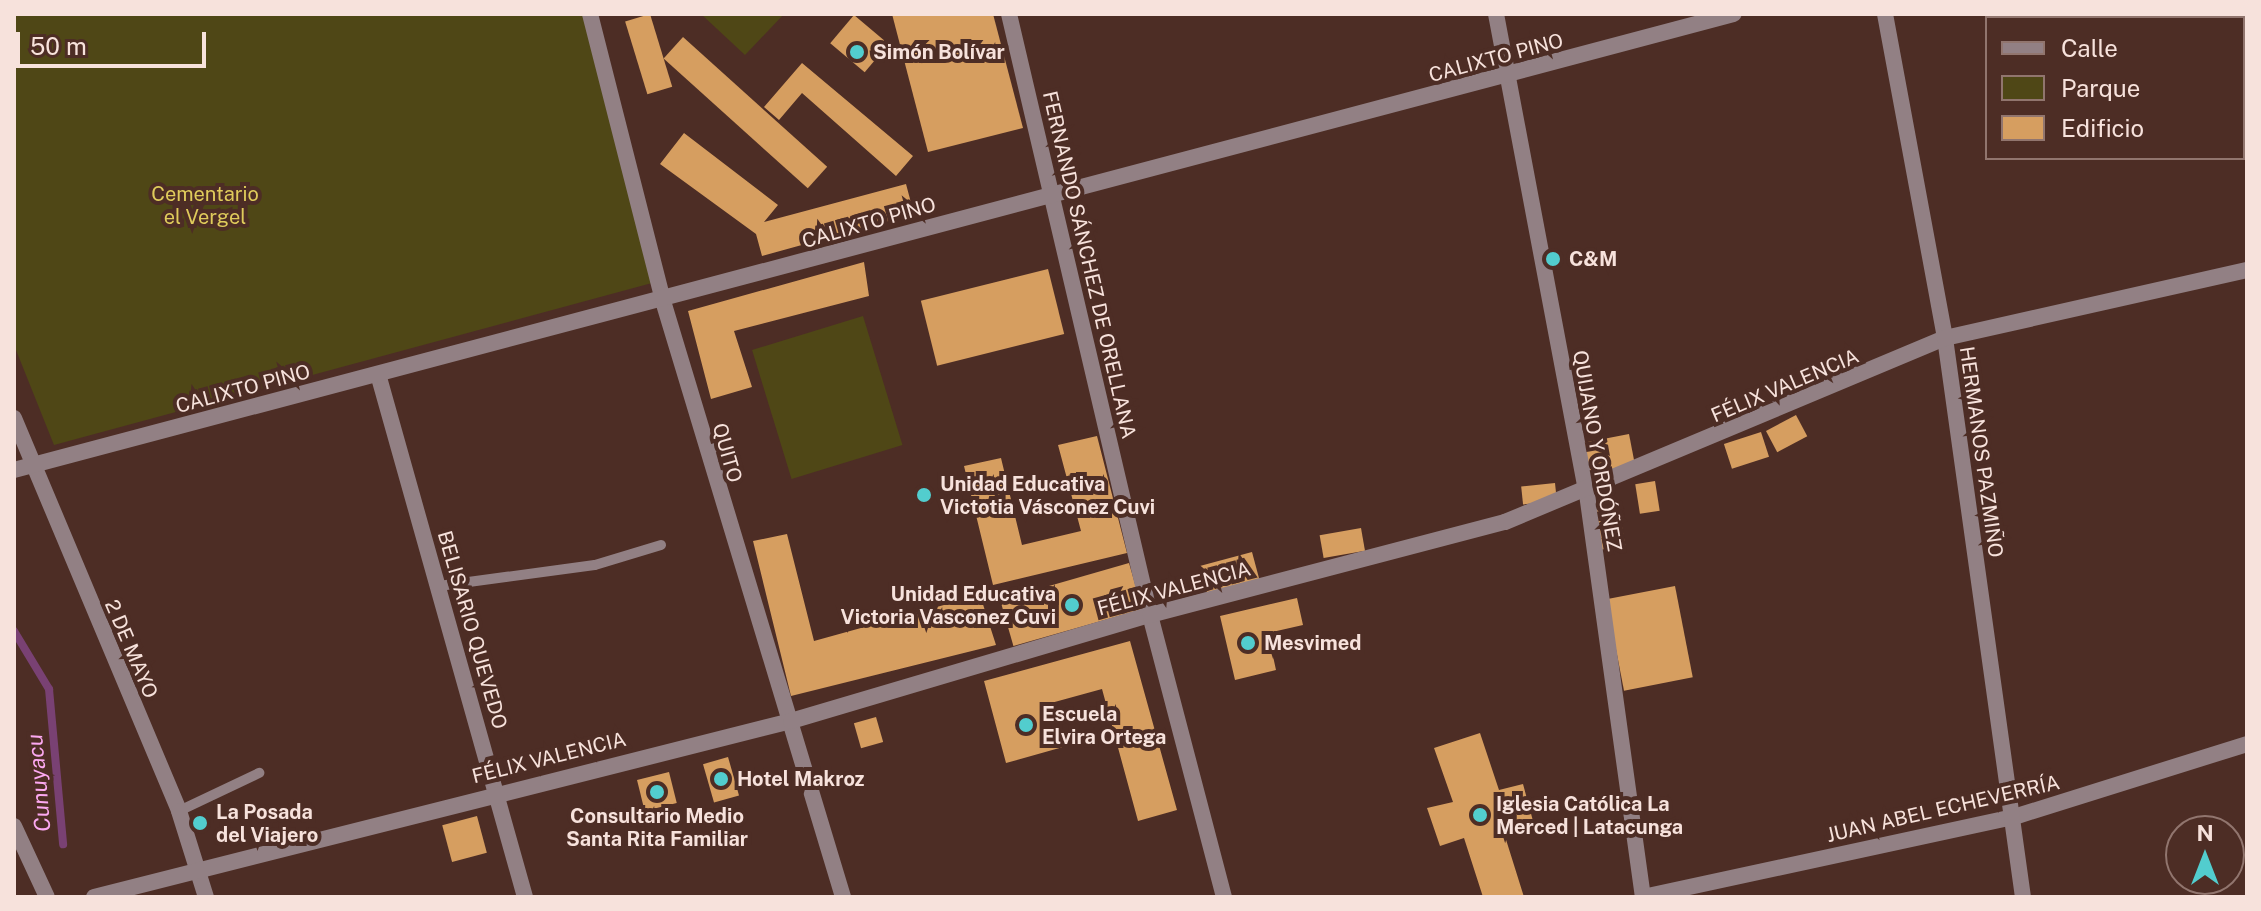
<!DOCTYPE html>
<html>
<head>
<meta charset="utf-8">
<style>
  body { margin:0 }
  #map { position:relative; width:2261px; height:911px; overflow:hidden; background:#4d2d25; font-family:"Public Sans",sans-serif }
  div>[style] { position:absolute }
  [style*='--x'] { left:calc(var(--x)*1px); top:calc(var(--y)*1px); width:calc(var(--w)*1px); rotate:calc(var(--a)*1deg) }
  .green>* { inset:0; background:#4f4716; transform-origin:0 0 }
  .stream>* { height:8px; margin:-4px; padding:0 4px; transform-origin:4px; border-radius:4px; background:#794173 }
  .building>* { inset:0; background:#d69e60; transform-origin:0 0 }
  .lane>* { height:10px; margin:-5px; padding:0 5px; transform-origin:5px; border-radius:5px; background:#928084 }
  .street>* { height:16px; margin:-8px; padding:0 8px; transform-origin:8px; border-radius:8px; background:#928084 }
  .dots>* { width:22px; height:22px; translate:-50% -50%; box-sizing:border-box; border:4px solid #4d2d25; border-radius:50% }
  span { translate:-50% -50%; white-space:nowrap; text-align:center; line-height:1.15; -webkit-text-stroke:8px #4d2d25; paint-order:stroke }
  .poi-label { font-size:20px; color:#f7e2dc; font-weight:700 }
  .left { translate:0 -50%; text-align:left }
  .right { translate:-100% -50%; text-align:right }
  .street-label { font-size:20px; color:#f7e2dc }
  .park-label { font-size:20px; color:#dfcb5b }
  .water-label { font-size:22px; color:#fca9f1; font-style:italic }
  .frame { position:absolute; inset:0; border:16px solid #f7e2dc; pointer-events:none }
  .legend { position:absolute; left:1985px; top:16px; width:260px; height:144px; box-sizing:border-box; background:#4d2d25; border:2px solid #91756e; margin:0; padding:10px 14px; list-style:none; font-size:24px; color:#f7e2dc }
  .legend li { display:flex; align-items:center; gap:16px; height:40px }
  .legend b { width:40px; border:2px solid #91756e }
  .north { position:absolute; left:2165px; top:815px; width:80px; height:80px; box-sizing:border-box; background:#4d2d25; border:2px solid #91756e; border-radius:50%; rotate:0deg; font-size:22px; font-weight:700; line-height:32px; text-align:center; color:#f7e2dc }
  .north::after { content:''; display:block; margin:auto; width:28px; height:36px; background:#52cdce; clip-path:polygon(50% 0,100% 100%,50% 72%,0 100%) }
  .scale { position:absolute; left:16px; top:32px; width:190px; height:36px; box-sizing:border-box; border:4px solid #f7e2dc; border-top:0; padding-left:10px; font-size:24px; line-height:28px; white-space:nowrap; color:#f7e2dc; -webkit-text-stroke:6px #4d2d25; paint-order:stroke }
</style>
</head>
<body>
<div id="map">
  <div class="green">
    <i style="clip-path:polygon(14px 14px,587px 14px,663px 280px,54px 445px,14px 345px)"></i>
    <i style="clip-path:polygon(701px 14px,784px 14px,745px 55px)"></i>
    <i style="left:863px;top:316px;width:135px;height:116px;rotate:73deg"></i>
  </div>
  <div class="stream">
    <i style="--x:14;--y:631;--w:68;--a:58.9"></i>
    <i style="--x:49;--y:689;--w:156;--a:84.8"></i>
  </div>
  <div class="building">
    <i style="left:650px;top:14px;width:76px;height:26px;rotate:73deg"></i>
    <i style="clip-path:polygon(892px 14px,993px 14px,1023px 128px,928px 152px)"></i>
    <i style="left:854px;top:15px;width:45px;height:37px;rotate:40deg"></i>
    <i style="left:683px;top:37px;width:194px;height:29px;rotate:42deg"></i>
    <i style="clip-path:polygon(802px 63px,913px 156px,896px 176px,802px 93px,779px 120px,764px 107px)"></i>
    <i style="clip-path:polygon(684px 133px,778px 205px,764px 222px,906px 184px,914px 214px,762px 256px,756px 234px,660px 164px)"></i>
    <i style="clip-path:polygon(864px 262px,869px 296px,734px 331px,752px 387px,711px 399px,688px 311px)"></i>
    <i style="left:1048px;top:269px;width:67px;height:131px;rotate:76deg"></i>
    <i style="left:1796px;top:415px;width:24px;height:34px;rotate:62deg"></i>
    <i style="left:1761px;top:432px;width:26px;height:39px;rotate:72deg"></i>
    <i style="left:1629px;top:434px;width:33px;height:46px;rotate:79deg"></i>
    <i style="clip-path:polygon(1097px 436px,1127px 553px,993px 585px,964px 466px,1001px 458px,1022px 545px,1081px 531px,1058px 445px)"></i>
    <i style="left:1655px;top:481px;width:30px;height:20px;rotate:81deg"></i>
    <i style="left:1555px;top:483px;width:18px;height:34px;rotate:84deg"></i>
    <i style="left:1618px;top:504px;width:42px;height:26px;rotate:80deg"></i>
    <i style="left:1361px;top:528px;width:23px;height:42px;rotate:80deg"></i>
    <i style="clip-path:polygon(787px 534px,814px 641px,980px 595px,996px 645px,791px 696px,753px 541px)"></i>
    <i style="left:1252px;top:552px;width:28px;height:54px;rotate:75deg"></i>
    <i style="left:1129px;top:563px;width:48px;height:134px;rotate:74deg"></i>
    <i style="left:1675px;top:586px;width:93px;height:70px;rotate:79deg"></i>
    <i style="clip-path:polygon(1297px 598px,1303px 625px,1268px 633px,1276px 670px,1235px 680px,1220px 616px)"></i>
    <i style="clip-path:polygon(1130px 641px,1177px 810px,1138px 821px,1102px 689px,1051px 703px,1063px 747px,1006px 763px,984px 681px)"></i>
    <i style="left:876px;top:717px;width:26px;height:23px;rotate:74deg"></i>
    <i style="clip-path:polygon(1480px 733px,1499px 790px,1523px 784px,1533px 821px,1503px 830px,1524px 897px,1483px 897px,1464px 838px,1440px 846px,1427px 808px,1453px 802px,1434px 748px)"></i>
    <i style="left:596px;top:737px;width:14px;height:18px;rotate:78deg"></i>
    <i style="left:728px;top:757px;width:40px;height:26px;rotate:74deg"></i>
    <i style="left:669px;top:772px;width:32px;height:33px;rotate:76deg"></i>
    <i style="left:477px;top:816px;width:38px;height:36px;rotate:75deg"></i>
  </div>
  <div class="lane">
    <i style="--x:439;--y:586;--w:157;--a:-7.7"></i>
    <i style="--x:595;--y:565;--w:69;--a:-16.9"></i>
    <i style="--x:179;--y:811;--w:89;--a:-25.4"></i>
  </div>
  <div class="street">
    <i style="--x:590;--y:14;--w:296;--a:75.7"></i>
    <i style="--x:663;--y:301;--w:623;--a:73.19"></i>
    <i style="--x:1009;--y:14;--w:617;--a:76.8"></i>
    <i style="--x:1150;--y:615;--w:292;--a:75.3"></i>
    <i style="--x:1496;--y:14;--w:489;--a:79.3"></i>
    <i style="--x:1587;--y:494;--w:407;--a:82.1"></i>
    <i style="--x:1643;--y:897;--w:380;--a:-12.2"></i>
    <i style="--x:2014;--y:817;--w:244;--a:-17.4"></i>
    <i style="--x:1885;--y:14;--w:330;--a:79.5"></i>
    <i style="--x:1945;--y:338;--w:564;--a:82.06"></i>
    <i style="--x:378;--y:374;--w:543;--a:74.3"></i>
    <i style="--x:14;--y:418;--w:426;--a:67.2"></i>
    <i style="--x:179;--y:811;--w:90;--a:72.6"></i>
    <i style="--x:14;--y:470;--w:1779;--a:-14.85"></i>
    <i style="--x:14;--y:826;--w:78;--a:65.1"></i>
    <i style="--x:94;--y:897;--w:719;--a:-14.17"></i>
    <i style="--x:791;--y:721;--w:374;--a:-16.5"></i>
    <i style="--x:1150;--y:615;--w:367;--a:-14.7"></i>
    <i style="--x:1505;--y:522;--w:477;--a:-22.7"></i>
    <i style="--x:1945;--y:338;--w:310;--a:-12.7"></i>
  </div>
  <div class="dots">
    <i style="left:857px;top:52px;background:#52cdce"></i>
    <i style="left:1553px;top:259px;background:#52cdce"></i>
    <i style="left:924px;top:495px;background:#52cdce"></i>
    <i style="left:1072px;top:605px;background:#52cdce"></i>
    <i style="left:1248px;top:643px;background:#52cdce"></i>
    <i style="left:1026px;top:725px;background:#52cdce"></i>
    <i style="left:721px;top:779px;background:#52cdce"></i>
    <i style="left:657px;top:792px;background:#52cdce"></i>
    <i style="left:1480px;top:815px;background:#52cdce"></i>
    <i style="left:200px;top:823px;background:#52cdce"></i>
  </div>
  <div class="poi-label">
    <span class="left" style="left:873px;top:52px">Simón Bolívar</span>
    <span class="left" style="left:1569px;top:259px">C&amp;M</span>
    <span class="left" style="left:940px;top:496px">Unidad Educativa<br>Victotia Vásconez Cuvi</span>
    <span class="right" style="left:1056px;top:606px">Unidad Educativa<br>Victoria Vasconez Cuvi</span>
    <span class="left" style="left:1264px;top:643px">Mesvimed</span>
    <span class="left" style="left:1042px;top:726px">Escuela<br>Elvira Ortega</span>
    <span class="left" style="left:737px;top:779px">Hotel Makroz</span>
    <span class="left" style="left:1496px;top:816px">Iglesia Católica La<br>Merced | Latacunga</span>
    <span class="left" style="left:216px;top:824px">La Posada<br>del Viajero</span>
    <span style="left:657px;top:828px">Consultario Medio<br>Santa Rita Familiar</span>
  </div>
  <div class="street-label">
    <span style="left:1496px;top:58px;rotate:-15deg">CALIXTO PINO</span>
    <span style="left:869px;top:223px;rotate:-16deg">CALIXTO PINO</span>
    <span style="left:1089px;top:265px;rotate:77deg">FERNANDO SÁNCHEZ DE ORELLANA</span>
    <span style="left:1785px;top:386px;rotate:-23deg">FÉLIX VALENCIA</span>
    <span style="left:243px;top:389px;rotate:-15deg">CALIXTO PINO</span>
    <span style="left:1597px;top:451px;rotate:80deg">QUIJANO Y ORDÓÑEZ</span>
    <span style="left:1981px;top:452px;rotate:82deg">HERMANOS PAZMIÑO</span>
    <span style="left:727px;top:453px;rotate:74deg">QUITO</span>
    <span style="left:1174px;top:589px;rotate:-15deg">FÉLIX VALENCIA</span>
    <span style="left:472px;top:630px;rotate:74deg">BELISARIO QUEVEDO</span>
    <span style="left:131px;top:649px;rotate:67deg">2 DE MAYO</span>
    <span style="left:549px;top:758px;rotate:-14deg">FÉLIX VALENCIA</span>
    <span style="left:1943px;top:809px;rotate:-13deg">JUAN ABEL ECHEVERRÍA</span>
  </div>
  <div class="park-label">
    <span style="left:205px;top:206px">Cementario<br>el Vergel</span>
  </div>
  <div class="water-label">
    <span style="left:39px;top:783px;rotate:-95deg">Cunuyacu</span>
  </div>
  <div class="frame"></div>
  <ul class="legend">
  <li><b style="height:10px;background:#928084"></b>Calle</li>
  <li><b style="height:22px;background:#4f4716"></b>Parque</li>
  <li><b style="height:22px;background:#d69e60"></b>Edificio</li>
  </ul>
  <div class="north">N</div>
  <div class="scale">50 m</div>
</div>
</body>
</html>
